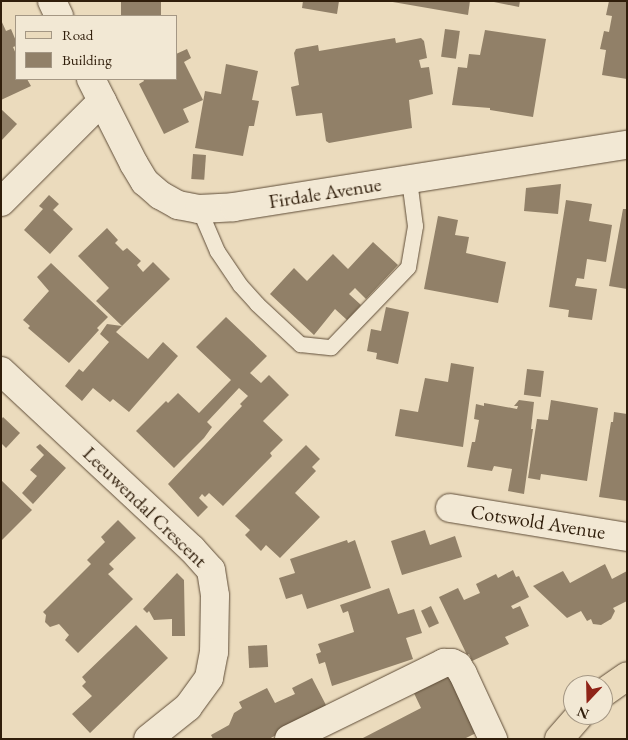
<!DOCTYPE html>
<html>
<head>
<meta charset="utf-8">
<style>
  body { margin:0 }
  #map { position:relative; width:628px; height:740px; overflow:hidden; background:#ebdbbd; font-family:"EB Garamond",serif }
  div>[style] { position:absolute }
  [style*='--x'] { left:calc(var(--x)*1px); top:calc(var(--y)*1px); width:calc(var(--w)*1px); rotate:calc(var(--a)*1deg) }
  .building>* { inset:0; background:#918068; transform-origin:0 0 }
  .roads { filter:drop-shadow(0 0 1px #5f4d38) drop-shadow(0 0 1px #5f4d38) }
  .service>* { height:15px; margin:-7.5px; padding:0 7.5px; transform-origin:7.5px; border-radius:7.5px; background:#f2e8d4 }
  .minor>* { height:28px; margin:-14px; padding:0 14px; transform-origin:14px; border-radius:14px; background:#f2e8d4 }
  .primary>* { height:28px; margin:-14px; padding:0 14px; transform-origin:14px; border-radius:14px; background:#ebdbbd }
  span { translate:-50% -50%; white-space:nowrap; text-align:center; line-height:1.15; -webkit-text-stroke:4px #f2e8d4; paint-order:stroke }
  .street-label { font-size:20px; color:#301e0b }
  .frame { position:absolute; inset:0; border:2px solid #301e0b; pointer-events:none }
  .legend { position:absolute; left:15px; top:15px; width:162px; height:65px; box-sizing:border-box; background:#f2e8d4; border:1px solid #a49784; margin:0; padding:6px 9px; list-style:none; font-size:15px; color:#301e0b }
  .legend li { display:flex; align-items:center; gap:10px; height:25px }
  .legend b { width:25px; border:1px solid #a49784 }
  .north { position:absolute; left:563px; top:675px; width:50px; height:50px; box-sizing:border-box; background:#f2e8d4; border:1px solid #a49784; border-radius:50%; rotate:201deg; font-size:14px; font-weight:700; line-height:20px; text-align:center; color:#301e0b }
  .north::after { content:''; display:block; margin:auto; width:18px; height:22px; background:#8f2418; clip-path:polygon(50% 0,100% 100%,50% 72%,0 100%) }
</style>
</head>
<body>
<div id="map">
  <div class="building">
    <i style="left:121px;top:1px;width:40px;height:15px"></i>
    <i style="clip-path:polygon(303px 1px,339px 1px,337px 14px,302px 8px)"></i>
    <i style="clip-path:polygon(387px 1px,470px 1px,468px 15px)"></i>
    <i style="clip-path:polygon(489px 1px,520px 1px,519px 7px)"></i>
    <i style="clip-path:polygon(609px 1px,627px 1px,627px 79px,602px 75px,606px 50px,600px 49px,604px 31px,609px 32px,612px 16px,606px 15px)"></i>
    <i style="clip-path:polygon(1px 20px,6px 31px,11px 29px,16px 41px,16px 46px,13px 47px,16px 54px,16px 79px,27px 79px,31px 86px,1px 100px)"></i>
    <i style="left:445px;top:29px;width:15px;height:28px;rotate:8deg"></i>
    <i style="clip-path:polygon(485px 30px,546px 39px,533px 117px,490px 110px,490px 108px,452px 105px,458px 67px,467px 68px,469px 54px,480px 55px)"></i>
    <i style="clip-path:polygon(395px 38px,396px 43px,421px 38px,424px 41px,427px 58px,419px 60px,421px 68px,429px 67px,433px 94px,409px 100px,412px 128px,329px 143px,326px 141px,322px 113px,296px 116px,291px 87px,299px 85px,294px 53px,296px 49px,318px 45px,319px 51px)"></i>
    <i style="clip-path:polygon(187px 49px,191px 58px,184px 62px,203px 100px,183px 109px,189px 122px,164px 134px,139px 84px,144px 81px,143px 79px,176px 79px,176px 54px)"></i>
    <i style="clip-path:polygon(226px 64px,258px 71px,252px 100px,259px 101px,254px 126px,249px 126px,243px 156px,195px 148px,205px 91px,221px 94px)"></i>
    <i style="clip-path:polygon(1px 109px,17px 124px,1px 141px)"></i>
    <i style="left:193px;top:154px;width:13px;height:25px;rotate:4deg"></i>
    <i style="clip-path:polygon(561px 184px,558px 214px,524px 211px,526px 188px)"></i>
    <i style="clip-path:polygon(49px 195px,59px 204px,53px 210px,73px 229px,50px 254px,24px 230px,43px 209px,39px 206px)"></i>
    <i style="clip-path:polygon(566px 200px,592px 204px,589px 221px,612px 225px,606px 262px,587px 259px,584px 279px,577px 278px,575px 286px,597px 289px,592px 320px,568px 317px,569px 310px,549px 307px)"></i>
    <i style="clip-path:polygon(623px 209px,627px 209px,627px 289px,609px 286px)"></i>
    <i style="clip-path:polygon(438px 216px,458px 220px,455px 235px,469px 237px,466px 253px,506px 262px,498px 303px,424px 289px)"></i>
    <i style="clip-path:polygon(107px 228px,118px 240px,115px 243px,123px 251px,127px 248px,141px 261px,137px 265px,143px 272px,153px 262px,170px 279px,122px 326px,96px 301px,109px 288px,78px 256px)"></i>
    <i style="clip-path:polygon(373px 242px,398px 265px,366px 299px,355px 288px,349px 294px,361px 305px,347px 320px,335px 309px,314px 335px,270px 294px,294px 268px,307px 281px,333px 254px,348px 269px)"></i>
    <i style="clip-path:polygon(51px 263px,108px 317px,97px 328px,99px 330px,69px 363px,28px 328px,30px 326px,23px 320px,49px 291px,37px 277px)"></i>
    <i style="clip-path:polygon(386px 307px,409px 312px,398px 364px,376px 359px,377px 353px,367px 351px,371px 329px,381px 331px)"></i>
    <i style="clip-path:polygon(226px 317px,267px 356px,250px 373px,261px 383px,269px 375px,289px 395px,263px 421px,283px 440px,270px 453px,272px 456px,223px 506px,209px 493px,205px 497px,202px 494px,199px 498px,208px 507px,198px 517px,168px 484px,242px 406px,240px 404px,248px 396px,239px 388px,207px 422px,212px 427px,204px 438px,174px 468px,136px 431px,166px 401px,168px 403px,178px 393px,199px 413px,231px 380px,196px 347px)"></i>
    <i style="clip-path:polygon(107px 324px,122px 326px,116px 332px,148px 359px,163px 342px,178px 356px,129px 412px,113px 399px,110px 402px,93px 388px,82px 401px,65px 386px,79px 369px,83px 372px,109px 342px,100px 334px)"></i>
    <i style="clip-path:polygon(451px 363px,474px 367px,463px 447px,395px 436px,400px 409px,418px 412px,425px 378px,448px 382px)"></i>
    <i style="left:527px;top:369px;width:17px;height:26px;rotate:7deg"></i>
    <i style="clip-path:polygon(519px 400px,534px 402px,531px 429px,533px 429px,524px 494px,508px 491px,512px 469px,494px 466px,492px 471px,467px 467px,472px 442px,475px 442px,479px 420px,474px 419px,476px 404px,484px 406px,484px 403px,517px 409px,518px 406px,514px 406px)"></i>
    <i style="clip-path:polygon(551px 400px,598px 408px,587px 481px,541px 474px,540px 480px,528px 478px,537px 419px,548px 420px)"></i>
    <i style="clip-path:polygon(614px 412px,627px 414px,627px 501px,599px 497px,611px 422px,613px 422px)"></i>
    <i style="clip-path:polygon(3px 417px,20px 433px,6px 448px,1px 443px,1px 420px)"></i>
    <i style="clip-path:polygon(40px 444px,66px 468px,33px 504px,22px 493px,37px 476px,30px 470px,44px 455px,36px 447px)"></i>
    <i style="clip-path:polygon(306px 445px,320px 459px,312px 467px,316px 471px,295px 493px,320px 517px,280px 558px,266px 545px,261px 551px,245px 535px,250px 530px,235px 516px)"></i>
    <i style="clip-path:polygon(1px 480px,32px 510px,1px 541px)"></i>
    <i style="clip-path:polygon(118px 520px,136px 538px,109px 564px,114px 569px,108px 574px,133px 599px,78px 653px,65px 640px,69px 635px,59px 624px,50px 627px,45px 622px,46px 615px,43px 612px,91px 564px,87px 560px,105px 542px,101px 537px)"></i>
    <i style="clip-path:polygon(425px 530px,430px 545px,455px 536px,462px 557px,402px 575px,391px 541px)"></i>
    <i style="clip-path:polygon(347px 540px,348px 543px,355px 540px,371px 588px,307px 609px,302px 594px,286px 599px,279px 578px,295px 573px,290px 559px)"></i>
    <i style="clip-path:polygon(605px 564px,612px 579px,627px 571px,627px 601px,613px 608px,615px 611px,611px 619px,601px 625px,593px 624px,591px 619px,587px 621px,581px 611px,567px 618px,533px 586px,563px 571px,570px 583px)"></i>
    <i style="clip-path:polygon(513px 570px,516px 577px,519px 576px,529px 597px,511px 606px,513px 609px,520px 606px,529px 626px,505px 637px,509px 644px,472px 661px,469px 654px,467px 655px,439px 597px,458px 588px,464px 600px,480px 593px,476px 584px,496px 574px,498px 578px)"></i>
    <i style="clip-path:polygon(177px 573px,184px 580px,185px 636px,172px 636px,172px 619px,154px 620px,149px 611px,147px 613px,143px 609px)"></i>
    <i style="clip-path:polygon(389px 588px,398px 614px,414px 609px,422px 633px,406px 638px,413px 659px,332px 686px,325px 662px,319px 664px,316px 654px,321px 652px,318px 644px,354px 632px,348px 611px,343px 613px,340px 605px)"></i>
    <i style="left:431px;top:606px;width:19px;height:11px;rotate:65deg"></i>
    <i style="clip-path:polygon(136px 625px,168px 658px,90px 733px,72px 714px,92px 696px,82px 686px,86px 682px,82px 677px)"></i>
    <i style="left:267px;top:645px;width:22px;height:19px;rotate:87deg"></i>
    <i style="clip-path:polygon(450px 671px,480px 731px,464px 739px,361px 739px,421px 708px,412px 689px)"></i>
    <i style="clip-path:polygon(312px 678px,327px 707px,269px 739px,213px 739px,211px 735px,229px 725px,234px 713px,242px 708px,239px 702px,267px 688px,275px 703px,295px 694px,292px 688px)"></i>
  </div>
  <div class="roads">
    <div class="service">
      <i style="--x:199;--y:209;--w:46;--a:66.8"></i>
      <i style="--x:217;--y:251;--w:41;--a:55.9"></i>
      <i style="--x:240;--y:285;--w:25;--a:48"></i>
      <i style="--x:257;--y:304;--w:59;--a:42.9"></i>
      <i style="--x:300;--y:344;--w:31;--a:6"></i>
      <i style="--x:331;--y:347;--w:111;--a:-46.1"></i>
      <i style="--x:408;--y:267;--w:42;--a:-80.3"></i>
      <i style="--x:415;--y:226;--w:46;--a:-97.4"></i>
    </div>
    <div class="minor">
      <i style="--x:52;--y:1;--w:17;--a:65"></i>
      <i style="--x:91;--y:79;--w:95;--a:63.2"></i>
      <i style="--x:134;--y:164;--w:21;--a:59"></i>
      <i style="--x:145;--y:182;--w:20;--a:41"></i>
      <i style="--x:160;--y:195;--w:21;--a:29"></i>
      <i style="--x:178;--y:205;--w:21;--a:11"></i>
      <i style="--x:199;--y:209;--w:35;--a:-3"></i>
      <i style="--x:234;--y:207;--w:398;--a:-9"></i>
      <i style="--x:1;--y:202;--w:143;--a:-45"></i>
      <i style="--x:1;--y:371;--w:261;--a:43"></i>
      <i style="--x:192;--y:549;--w:28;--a:48"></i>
      <i style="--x:211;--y:570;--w:26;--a:81"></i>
      <i style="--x:215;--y:596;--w:56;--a:91"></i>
      <i style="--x:214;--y:652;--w:26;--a:101"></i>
      <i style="--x:209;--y:678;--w:36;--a:126"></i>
      <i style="--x:188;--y:707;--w:51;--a:141.3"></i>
      <i style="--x:450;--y:508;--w:179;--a:9.3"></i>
      <i style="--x:289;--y:739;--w:173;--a:-26.1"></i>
      <i style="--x:444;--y:663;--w:8;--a:0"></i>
      <i style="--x:452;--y:663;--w:7;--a:27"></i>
      <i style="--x:458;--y:666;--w:9;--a:58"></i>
      <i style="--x:463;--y:674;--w:72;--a:65.2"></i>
    </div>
    <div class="primary">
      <i style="--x:603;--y:693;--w:29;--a:-35"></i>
      <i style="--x:559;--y:739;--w:32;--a:-49"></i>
    </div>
  </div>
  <div class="street-label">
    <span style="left:325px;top:193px;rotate:-9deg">Firdale Avenue</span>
    <span style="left:145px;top:507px;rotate:44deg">Leeuwendal Crescent</span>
    <span style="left:538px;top:522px;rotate:9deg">Cotswold Avenue</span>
  </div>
  <div class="frame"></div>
  <ul class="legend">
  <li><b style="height:6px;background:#ebdbbd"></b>Road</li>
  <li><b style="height:14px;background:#918068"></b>Building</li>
  </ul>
  <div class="north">N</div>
</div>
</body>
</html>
